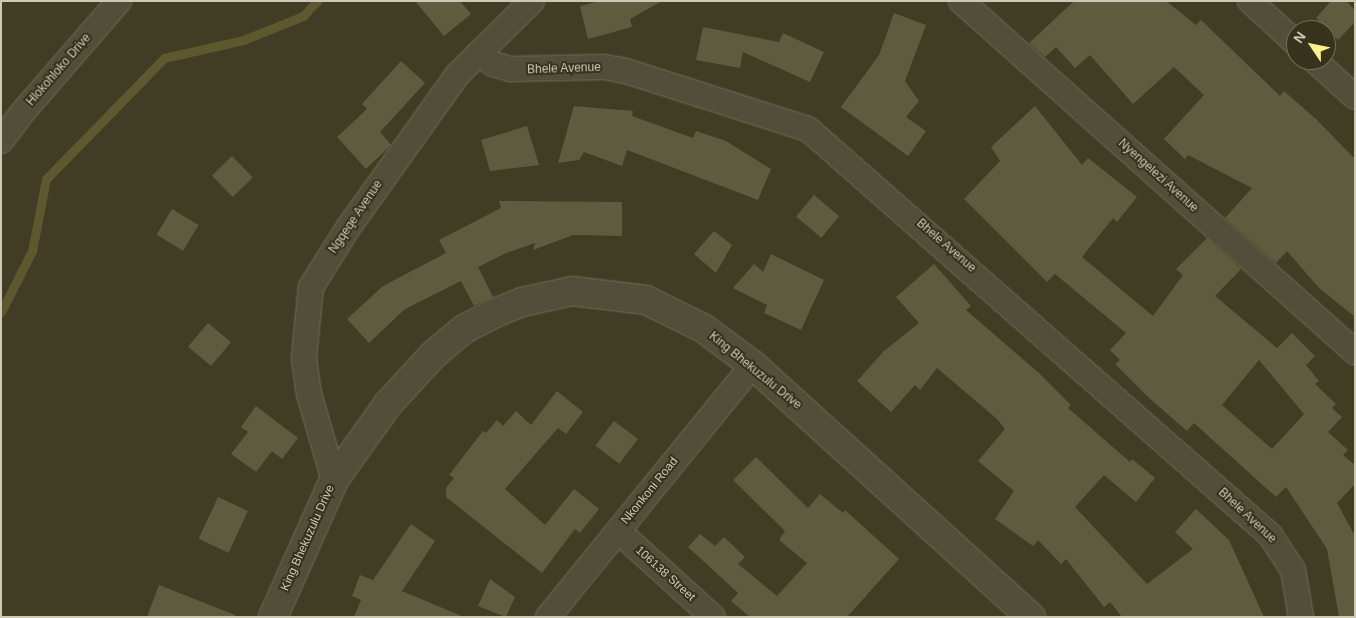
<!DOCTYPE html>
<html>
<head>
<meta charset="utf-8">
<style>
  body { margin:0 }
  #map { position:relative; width:1356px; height:618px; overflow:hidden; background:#413d24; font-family:Arial,sans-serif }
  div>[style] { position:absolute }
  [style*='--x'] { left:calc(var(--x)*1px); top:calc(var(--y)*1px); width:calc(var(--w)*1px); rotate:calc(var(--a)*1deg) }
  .stream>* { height:9px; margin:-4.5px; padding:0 4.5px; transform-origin:4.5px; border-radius:4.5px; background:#5e582e }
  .building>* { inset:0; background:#5f5b3e; transform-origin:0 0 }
  .roads { filter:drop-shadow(0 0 1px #716e59) drop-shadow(0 0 1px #716e59) }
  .minor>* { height:24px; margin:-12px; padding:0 12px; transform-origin:12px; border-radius:12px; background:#514e39 }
  .tertiary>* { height:28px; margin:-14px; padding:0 14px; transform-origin:14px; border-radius:14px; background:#514e39 }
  span { translate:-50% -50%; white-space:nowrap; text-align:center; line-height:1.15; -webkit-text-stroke:4px #36331d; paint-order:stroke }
  .street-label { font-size:12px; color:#cbc9b5 }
  .frame { position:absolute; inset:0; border:2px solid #cbc9b5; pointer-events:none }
  .north { position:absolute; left:1286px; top:20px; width:50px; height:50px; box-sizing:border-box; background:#36331d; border:1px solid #726f5a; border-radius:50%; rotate:304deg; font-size:14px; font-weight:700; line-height:20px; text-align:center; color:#cbc9b5 }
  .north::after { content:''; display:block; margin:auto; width:18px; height:22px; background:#fdf189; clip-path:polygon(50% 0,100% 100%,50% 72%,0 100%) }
</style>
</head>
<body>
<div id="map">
  <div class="stream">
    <i style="--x:1;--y:312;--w:68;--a:-63.1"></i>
    <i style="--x:32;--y:251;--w:73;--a:-79"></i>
    <i style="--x:46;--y:179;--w:169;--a:-45.7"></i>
    <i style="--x:164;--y:58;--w:81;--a:-12.8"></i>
    <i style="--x:243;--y:40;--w:65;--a:-21.8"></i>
    <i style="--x:303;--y:16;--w:21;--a:-47"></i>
  </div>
  <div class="building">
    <i style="clip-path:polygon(415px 1px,460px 1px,471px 14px,444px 36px)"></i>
    <i style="clip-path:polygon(600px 1px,662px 1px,630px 19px,632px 27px,588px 39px,580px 6px)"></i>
    <i style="clip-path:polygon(1074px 1px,1166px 1px,1196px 25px,1201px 20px,1280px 96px,1284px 91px,1317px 120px,1355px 159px,1355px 317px,1319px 288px,1287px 251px,1276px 263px,1225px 218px,1252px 188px,1188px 155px,1185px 159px,1164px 139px,1204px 95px,1174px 67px,1133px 104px,1090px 55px,1075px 68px,1056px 47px,1045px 57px,1029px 43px)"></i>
    <i style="clip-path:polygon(1331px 1px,1346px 1px,1355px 10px,1355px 22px,1338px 40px,1316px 18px)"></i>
    <i style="clip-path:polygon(894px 13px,926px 25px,905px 81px,919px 101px,906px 117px,926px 131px,908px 156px,841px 107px,879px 55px)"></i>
    <i style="clip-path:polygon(703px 27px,779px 42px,783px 33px,824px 52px,810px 82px,743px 52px,740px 68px,696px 60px)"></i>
    <i style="clip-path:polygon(401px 61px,425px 83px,380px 132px,391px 145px,366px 169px,337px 137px,367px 109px,362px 104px)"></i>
    <i style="clip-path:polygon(574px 106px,633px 111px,632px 116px,693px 138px,696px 131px,726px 141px,771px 169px,758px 200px,627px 150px,622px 166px,584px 152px,579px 160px,558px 163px)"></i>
    <i style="clip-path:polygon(evenodd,1035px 106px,1082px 165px,1088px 158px,1137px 197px,1117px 222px,1113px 218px,1082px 257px,1153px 316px,1183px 275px,1176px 269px,1207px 238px,1241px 269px,1215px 296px,1277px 348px,1292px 333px,1315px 356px,1306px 365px,1319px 381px,1315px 384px,1336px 404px,1332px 408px,1342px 417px,1328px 432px,1348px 450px,1343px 455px,1355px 465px,1355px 484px,1337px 503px,1355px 536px,1355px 617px,1339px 617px,1327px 549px,1286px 487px,1276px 497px,1194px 423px,1187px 431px,1147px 396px,1115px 364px,1120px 360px,1110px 350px,1126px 333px,1055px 274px,1047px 282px,964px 199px,1000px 161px,991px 147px,1035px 106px,1259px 360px,1304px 414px,1272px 449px,1222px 405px,1259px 360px)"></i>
    <i style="clip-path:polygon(527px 126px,539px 165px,490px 171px,481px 140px)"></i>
    <i style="left:232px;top:156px;width:30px;height:28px;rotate:46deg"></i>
    <i style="left:814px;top:195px;width:33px;height:28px;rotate:40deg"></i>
    <i style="clip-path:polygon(499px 201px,622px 202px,622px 236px,573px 235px,533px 250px,535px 243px,504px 254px,478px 267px,493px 297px,474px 306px,461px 281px,405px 309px,369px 343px,347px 319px,383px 286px,446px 253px,439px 240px,501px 208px)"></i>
    <i style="left:172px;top:209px;width:31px;height:30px;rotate:31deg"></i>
    <i style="clip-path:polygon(714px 231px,732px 245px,716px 273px,694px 254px)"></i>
    <i style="clip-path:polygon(771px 254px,824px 280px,801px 330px,764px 313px,767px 305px,733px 288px,754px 264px,763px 272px)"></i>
    <i style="clip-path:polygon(934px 264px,971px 306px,966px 310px,1039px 373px,1071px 405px,1068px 408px,1130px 462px,1132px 459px,1155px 478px,1136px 502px,1104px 475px,1075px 507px,1147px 584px,1193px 549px,1175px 532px,1196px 509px,1229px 540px,1264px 617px,1122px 617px,1110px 602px,1104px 607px,1066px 559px,1061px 564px,1038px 540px,1033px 546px,995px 519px,1014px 491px,978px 461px,1005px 429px,997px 419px,937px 368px,920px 390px,915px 385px,891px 412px,857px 381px,884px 351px,919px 323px,896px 297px)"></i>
    <i style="left:208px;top:323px;width:30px;height:31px;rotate:40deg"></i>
    <i style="clip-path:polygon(557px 391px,583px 412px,566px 434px,558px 428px,505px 489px,545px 525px,574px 489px,599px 509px,580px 533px,575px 529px,542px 573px,446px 497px,446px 488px,454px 478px,449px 475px,483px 431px,486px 433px,497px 420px,503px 426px,516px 411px,531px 425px)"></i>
    <i style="clip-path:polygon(256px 406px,298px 438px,282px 459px,272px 451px,256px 472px,231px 454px,248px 432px,241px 427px)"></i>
    <i style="left:614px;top:421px;width:30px;height:31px;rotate:37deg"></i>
    <i style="clip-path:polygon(756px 457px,808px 508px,820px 494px,843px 513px,845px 510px,899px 559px,847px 617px,750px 617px,731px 601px,738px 593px,688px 547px,700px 534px,715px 546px,724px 537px,745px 557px,738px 564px,777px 596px,807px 563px,779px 540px,785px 531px,733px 480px)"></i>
    <i style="left:218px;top:497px;width:33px;height:46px;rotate:25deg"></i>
    <i style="clip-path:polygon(411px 524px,435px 541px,402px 591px,464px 617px,354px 617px,361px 600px,352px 596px,360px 575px,373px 580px)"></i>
    <i style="clip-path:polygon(490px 579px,515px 597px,506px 617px,478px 606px)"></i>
    <i style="clip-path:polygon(159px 585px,235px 615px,235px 617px,147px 617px)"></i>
  </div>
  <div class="roads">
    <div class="minor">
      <i style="--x:961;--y:1;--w:528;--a:41.7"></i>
      <i style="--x:1250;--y:1;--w:62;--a:42.4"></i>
      <i style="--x:479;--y:53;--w:18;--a:38"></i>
      <i style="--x:493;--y:64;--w:19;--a:16"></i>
      <i style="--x:511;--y:69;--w:93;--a:-1.2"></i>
      <i style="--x:604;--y:67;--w:22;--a:10"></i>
      <i style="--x:626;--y:71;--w:191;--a:17.7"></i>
      <i style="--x:808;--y:129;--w:615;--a:41.31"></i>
      <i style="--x:1270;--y:535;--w:42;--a:56.7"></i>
      <i style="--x:1293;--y:570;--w:48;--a:80.3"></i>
      <i style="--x:1314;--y:60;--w:55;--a:42.1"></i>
      <i style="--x:1;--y:141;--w:35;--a:-53"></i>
      <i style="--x:22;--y:113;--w:148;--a:-49.1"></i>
      <i style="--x:334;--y:480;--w:90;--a:-106.2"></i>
      <i style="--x:309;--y:394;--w:37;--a:-98"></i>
      <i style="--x:304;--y:357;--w:70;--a:-84.3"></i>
      <i style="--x:311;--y:287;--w:70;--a:-57.9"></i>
      <i style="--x:348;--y:228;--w:188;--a:-54.5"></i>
      <i style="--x:457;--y:75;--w:105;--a:-44.6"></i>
      <i style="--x:618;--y:531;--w:128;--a:42.2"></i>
      <i style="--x:548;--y:617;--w:325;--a:-50.9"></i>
    </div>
    <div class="tertiary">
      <i style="--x:273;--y:617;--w:150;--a:-66"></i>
      <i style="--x:334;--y:480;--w:93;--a:-54.6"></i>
      <i style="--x:388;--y:404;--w:68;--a:-47.4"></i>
      <i style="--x:434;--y:354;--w:39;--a:-40"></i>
      <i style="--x:464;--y:329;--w:35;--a:-27"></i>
      <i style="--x:495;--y:313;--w:29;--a:-22"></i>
      <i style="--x:522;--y:302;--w:51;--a:-12.4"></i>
      <i style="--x:572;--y:291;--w:75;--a:6.9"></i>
      <i style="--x:646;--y:300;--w:64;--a:26.2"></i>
      <i style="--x:703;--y:328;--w:62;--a:36.5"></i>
      <i style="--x:753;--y:365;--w:375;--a:42.2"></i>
    </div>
  </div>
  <div class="street-label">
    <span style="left:564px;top:69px;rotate:-2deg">Bhele Avenue</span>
    <span style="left:59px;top:70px;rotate:-49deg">Hlokohloko Drive</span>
    <span style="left:1158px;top:176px;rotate:42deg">Nyengelezi Avenue</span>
    <span style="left:356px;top:217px;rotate:-56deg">Ngqeqe Avenue</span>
    <span style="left:946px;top:246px;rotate:41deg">Bhele Avenue</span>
    <span style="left:755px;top:371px;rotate:39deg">King Bhekuzulu Drive</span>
    <span style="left:650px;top:491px;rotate:-51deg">Nkonkoni Road</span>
    <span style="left:1247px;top:516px;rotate:43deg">Bhele Avenue</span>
    <span style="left:308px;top:538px;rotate:-66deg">King Bhekuzulu Drive</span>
    <span style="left:665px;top:574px;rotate:42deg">106138 Street</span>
  </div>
  <div class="frame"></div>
  <div class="north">N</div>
</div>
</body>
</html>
